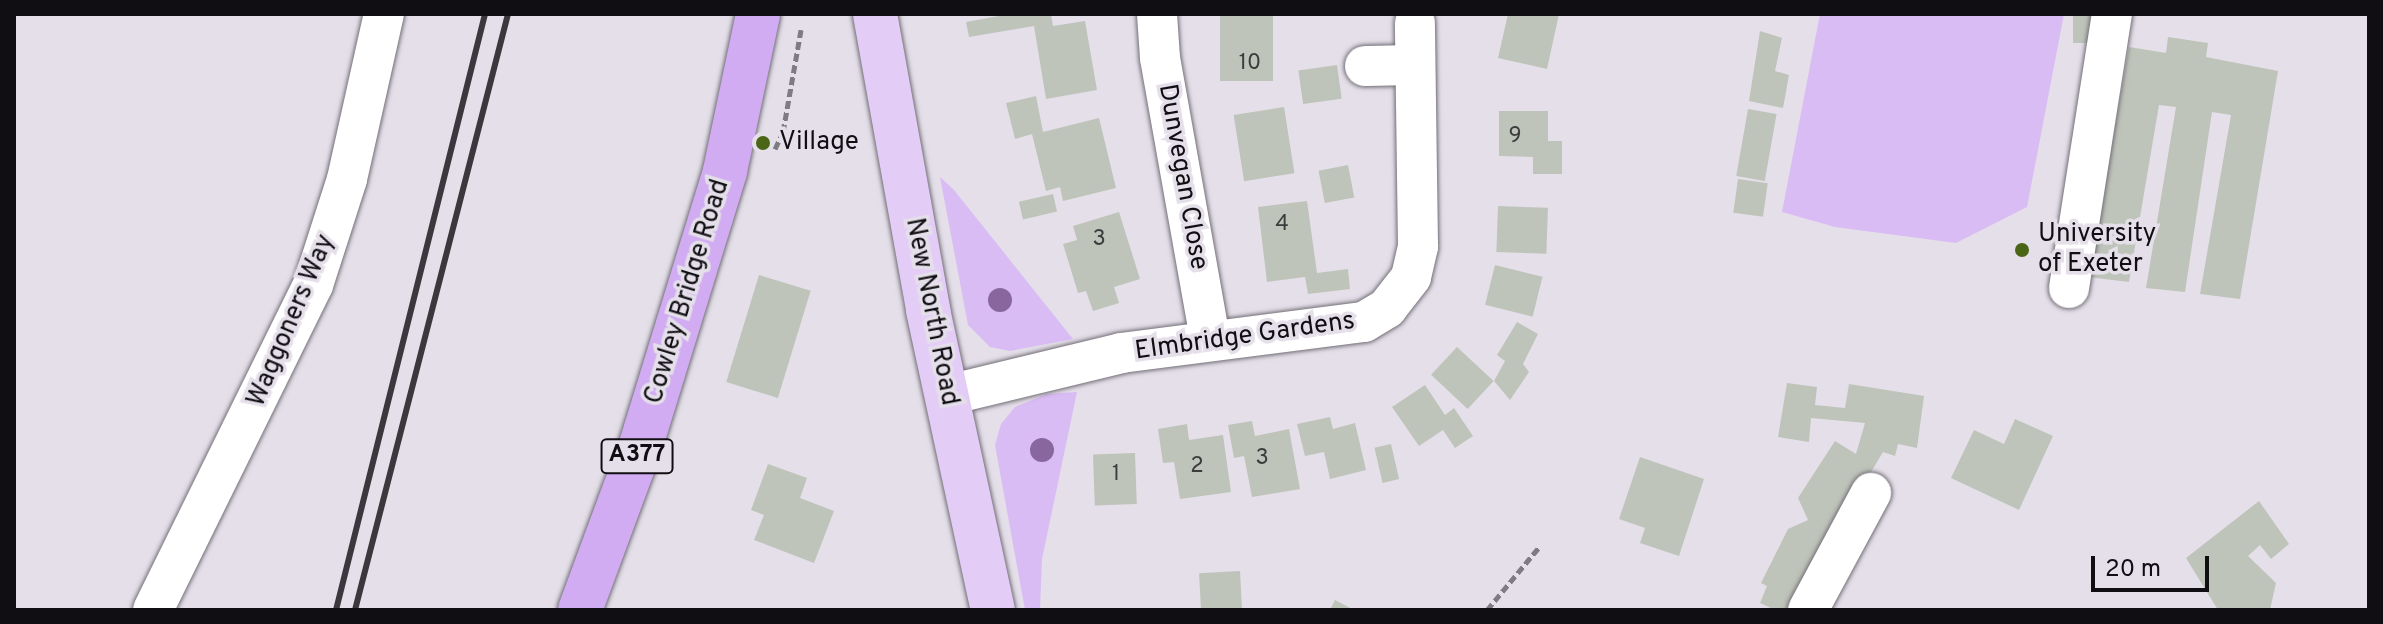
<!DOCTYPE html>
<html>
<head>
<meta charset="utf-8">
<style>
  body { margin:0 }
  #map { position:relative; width:2383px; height:624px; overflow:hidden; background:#e4dfe9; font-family:Overpass,sans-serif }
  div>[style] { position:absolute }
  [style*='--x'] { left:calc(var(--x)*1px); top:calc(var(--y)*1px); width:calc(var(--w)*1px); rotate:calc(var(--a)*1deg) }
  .green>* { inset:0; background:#dabcf5 }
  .building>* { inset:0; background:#bfc4ba; transform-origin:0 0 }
  .path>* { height:5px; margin-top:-2.5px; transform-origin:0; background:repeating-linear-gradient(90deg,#7e7b82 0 8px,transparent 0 12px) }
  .roads { filter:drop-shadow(0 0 2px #736f77) drop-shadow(0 0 2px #736f77) }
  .minor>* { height:40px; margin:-20px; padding:0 20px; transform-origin:20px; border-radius:20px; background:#fff }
  .major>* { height:44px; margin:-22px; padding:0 22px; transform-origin:22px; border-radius:22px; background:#e3cdf7 }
  .highway>* { height:44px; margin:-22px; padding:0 22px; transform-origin:22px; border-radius:22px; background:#d1acf2 }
  .rail>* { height:6px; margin:-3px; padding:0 3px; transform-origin:3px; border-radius:3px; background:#3a383d }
  .trees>* { width:24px; height:24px; margin:-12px; border-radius:50%; background:#89669d }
  .dots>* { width:22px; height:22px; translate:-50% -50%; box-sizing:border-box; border:4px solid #e4dfe9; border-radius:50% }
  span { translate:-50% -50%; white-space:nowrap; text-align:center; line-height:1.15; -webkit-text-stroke:7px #e4dfe9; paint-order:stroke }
  .number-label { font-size:22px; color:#3c3c3c }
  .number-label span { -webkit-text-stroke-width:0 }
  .shield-label span { padding:2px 6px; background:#e4dfe9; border:2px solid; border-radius:6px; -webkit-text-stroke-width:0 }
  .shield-label { font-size:24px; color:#100e12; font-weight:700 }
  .poi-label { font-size:26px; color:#100e12 }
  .left { translate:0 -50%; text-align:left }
  .street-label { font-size:26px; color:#100e12 }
  .frame { position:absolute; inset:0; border:16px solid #100e12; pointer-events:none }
  .scale { position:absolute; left:2091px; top:556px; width:118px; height:36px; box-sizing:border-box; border:4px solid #100e12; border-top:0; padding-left:10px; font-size:24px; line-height:28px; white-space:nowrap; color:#100e12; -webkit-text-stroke:6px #e4dfe9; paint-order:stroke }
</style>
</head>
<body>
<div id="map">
  <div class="green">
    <i style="clip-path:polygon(1820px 14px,2064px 14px,2027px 207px,1956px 243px,1835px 227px,1782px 212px)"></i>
    <i style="clip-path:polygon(940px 177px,954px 190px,1073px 339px,1010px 351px,990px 347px,968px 325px)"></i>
    <i style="clip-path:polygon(1077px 392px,1042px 559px,1040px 610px,1025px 610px,995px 445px,1001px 424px,1015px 407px,1047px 394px)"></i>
  </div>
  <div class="building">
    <i style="clip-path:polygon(1010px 14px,1051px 14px,1053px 26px,1085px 21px,1097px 90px,1046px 99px,1034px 26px,969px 37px,966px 22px)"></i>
    <i style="left:1220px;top:14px;width:53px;height:67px"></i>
    <i style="clip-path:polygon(1508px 14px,1559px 14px,1547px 69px,1498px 58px)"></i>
    <i style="left:2073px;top:14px;width:22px;height:29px"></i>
    <i style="clip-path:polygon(1760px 31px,1782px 38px,1775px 71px,1789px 75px,1783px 108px,1749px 101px)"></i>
    <i style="clip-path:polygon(2168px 37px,2208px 43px,2206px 57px,2278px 71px,2240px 299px,2200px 294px,2231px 115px,2212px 112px,2185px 292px,2146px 288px,2176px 107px,2159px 105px,2129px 282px,2088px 277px,2129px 47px,2166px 53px)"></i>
    <i style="left:1337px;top:65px;width:34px;height:39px;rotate:82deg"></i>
    <i style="clip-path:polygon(1036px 96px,1043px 132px,1099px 118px,1116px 188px,1063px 201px,1060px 187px,1046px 191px,1032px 134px,1015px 139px,1006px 103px)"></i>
    <i style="left:1284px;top:107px;width:67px;height:51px;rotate:81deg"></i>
    <i style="left:1748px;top:109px;width:29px;height:68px;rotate:10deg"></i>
    <i style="clip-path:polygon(1499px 111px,1548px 111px,1548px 141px,1562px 141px,1562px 174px,1533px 174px,1533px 157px,1499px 156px)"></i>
    <i style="left:1348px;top:165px;width:33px;height:30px;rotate:79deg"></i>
    <i style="left:1738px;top:179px;width:30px;height:34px;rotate:8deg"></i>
    <i style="left:1053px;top:194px;width:18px;height:35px;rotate:77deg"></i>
    <i style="clip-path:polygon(1307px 201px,1317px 273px,1348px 269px,1350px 289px,1308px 294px,1305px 277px,1267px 282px,1258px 207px)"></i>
    <i style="left:1498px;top:206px;width:50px;height:46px;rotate:2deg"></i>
    <i style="clip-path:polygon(1119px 212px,1140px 279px,1114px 287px,1119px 303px,1093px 311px,1086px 291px,1078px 293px,1063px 244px,1077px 240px,1073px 226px)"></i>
    <i style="left:1495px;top:265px;width:49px;height:41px;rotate:14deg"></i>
    <i style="left:759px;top:275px;width:54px;height:112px;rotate:17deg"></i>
    <i style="clip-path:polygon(1517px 322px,1538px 334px,1523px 364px,1529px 372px,1510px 400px,1494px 381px,1505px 361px,1497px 355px)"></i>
    <i style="left:1457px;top:347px;width:50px;height:38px;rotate:43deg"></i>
    <i style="clip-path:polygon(1787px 383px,1817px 387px,1815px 405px,1845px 408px,1849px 384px,1924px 396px,1917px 448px,1898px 444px,1895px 456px,1883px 452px,1789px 610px,1775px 610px,1760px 603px,1767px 586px,1761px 583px,1788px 529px,1808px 520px,1798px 498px,1835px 441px,1856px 454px,1865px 423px,1811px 418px,1809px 442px,1778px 437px)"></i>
    <i style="clip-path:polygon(1425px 385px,1445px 415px,1454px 408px,1473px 436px,1455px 448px,1443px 430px,1419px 446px,1392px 407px)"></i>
    <i style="clip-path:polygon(1330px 417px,1333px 429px,1355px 423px,1366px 470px,1330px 479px,1324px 452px,1305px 456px,1297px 424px)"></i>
    <i style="clip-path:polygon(2015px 419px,2053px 436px,2019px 510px,1951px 478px,1974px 430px,2004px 444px)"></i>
    <i style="clip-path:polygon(1252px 421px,1255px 436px,1289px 429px,1300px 489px,1252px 497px,1244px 456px,1234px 458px,1228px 425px)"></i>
    <i style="clip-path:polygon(1187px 424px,1189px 440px,1223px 435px,1231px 492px,1180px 499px,1174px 462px,1163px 463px,1158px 429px)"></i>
    <i style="left:1391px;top:444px;width:36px;height:17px;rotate:77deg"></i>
    <i style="left:1135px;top:453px;width:51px;height:42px;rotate:88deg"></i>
    <i style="clip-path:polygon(1640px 457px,1704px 479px,1679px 556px,1640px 543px,1645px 528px,1619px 519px)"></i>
    <i style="clip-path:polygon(768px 464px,807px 478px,800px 498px,834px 511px,814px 563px,754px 540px,764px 515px,751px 510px)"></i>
    <i style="clip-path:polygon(2259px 501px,2289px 544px,2271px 559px,2260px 545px,2248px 556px,2276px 583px,2270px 610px,2218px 610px,2186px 558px)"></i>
    <i style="left:1240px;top:571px;width:39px;height:41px;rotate:87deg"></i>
    <i style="clip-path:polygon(1335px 600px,1354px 610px,1330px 610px)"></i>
  </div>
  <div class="path">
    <i style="--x:775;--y:149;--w:19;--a:-65"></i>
    <i style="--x:783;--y:132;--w:104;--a:-80"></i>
    <i style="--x:1487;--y:610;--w:83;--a:-50.4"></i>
  </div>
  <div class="roads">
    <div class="minor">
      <i style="--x:1157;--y:14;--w:44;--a:86.1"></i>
      <i style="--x:1160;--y:58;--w:285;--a:79.9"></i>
      <i style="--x:1365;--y:66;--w:48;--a:-1.2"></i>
      <i style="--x:2069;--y:288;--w:277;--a:-81.1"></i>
      <i style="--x:948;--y:395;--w:178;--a:-13.6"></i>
      <i style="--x:1121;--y:353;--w:245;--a:-7.3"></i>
      <i style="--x:1364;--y:322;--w:27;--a:-31"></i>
      <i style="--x:1387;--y:308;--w:39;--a:-52"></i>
      <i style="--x:1411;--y:277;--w:32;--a:-77"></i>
      <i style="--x:1418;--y:246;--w:223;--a:-90.8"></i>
      <i style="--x:153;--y:610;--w:362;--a:-63.8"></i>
      <i style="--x:313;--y:285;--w:111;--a:-72.2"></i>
      <i style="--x:347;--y:179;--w:169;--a:-77.4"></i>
      <i style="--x:1808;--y:610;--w:133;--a:-61.7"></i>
    </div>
    <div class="major">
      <i style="--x:875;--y:14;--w:301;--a:79.8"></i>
      <i style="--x:928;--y:310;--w:307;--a:77.8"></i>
    </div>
    <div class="highway">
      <i style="--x:580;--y:610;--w:173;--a:-69.7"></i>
      <i style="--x:640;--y:448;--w:290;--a:-72.9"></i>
      <i style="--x:725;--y:171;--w:160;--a:-78.1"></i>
    </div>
  </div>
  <div class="rail">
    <i style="--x:336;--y:610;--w:614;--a:-75.96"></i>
    <i style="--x:355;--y:610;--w:615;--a:-75.6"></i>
  </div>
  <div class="trees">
    <i style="left:1000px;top:300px"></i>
    <i style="left:1042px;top:450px"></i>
  </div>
  <div class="dots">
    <i style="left:763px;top:143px;background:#4b6516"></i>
    <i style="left:2022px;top:250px;background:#4b6516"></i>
  </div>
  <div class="number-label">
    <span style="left:1250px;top:64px">10</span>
    <span style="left:1515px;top:137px">9</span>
    <span style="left:1282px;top:225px">4</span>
    <span style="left:1099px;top:240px">3</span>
    <span style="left:1262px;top:459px">3</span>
    <span style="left:1197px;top:467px">2</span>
    <span style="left:1116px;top:475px">1</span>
  </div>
  <div class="shield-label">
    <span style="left:637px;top:456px">A377</span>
  </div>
  <div class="poi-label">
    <span class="left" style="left:779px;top:143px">Village</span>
    <span class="left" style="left:2038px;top:250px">University<br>of Exeter</span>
  </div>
  <div class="street-label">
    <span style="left:1182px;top:177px;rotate:80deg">Dunvegan Close</span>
    <span style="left:688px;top:292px;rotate:-73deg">Cowley Bridge Road</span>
    <span style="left:931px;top:312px;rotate:79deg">New North Road</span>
    <span style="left:292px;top:321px;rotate:-67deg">Waggoners Way</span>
    <span style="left:1245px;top:337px;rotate:-8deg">Elmbridge Gardens</span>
  </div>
  <div class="frame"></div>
  <div class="scale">20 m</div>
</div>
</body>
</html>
